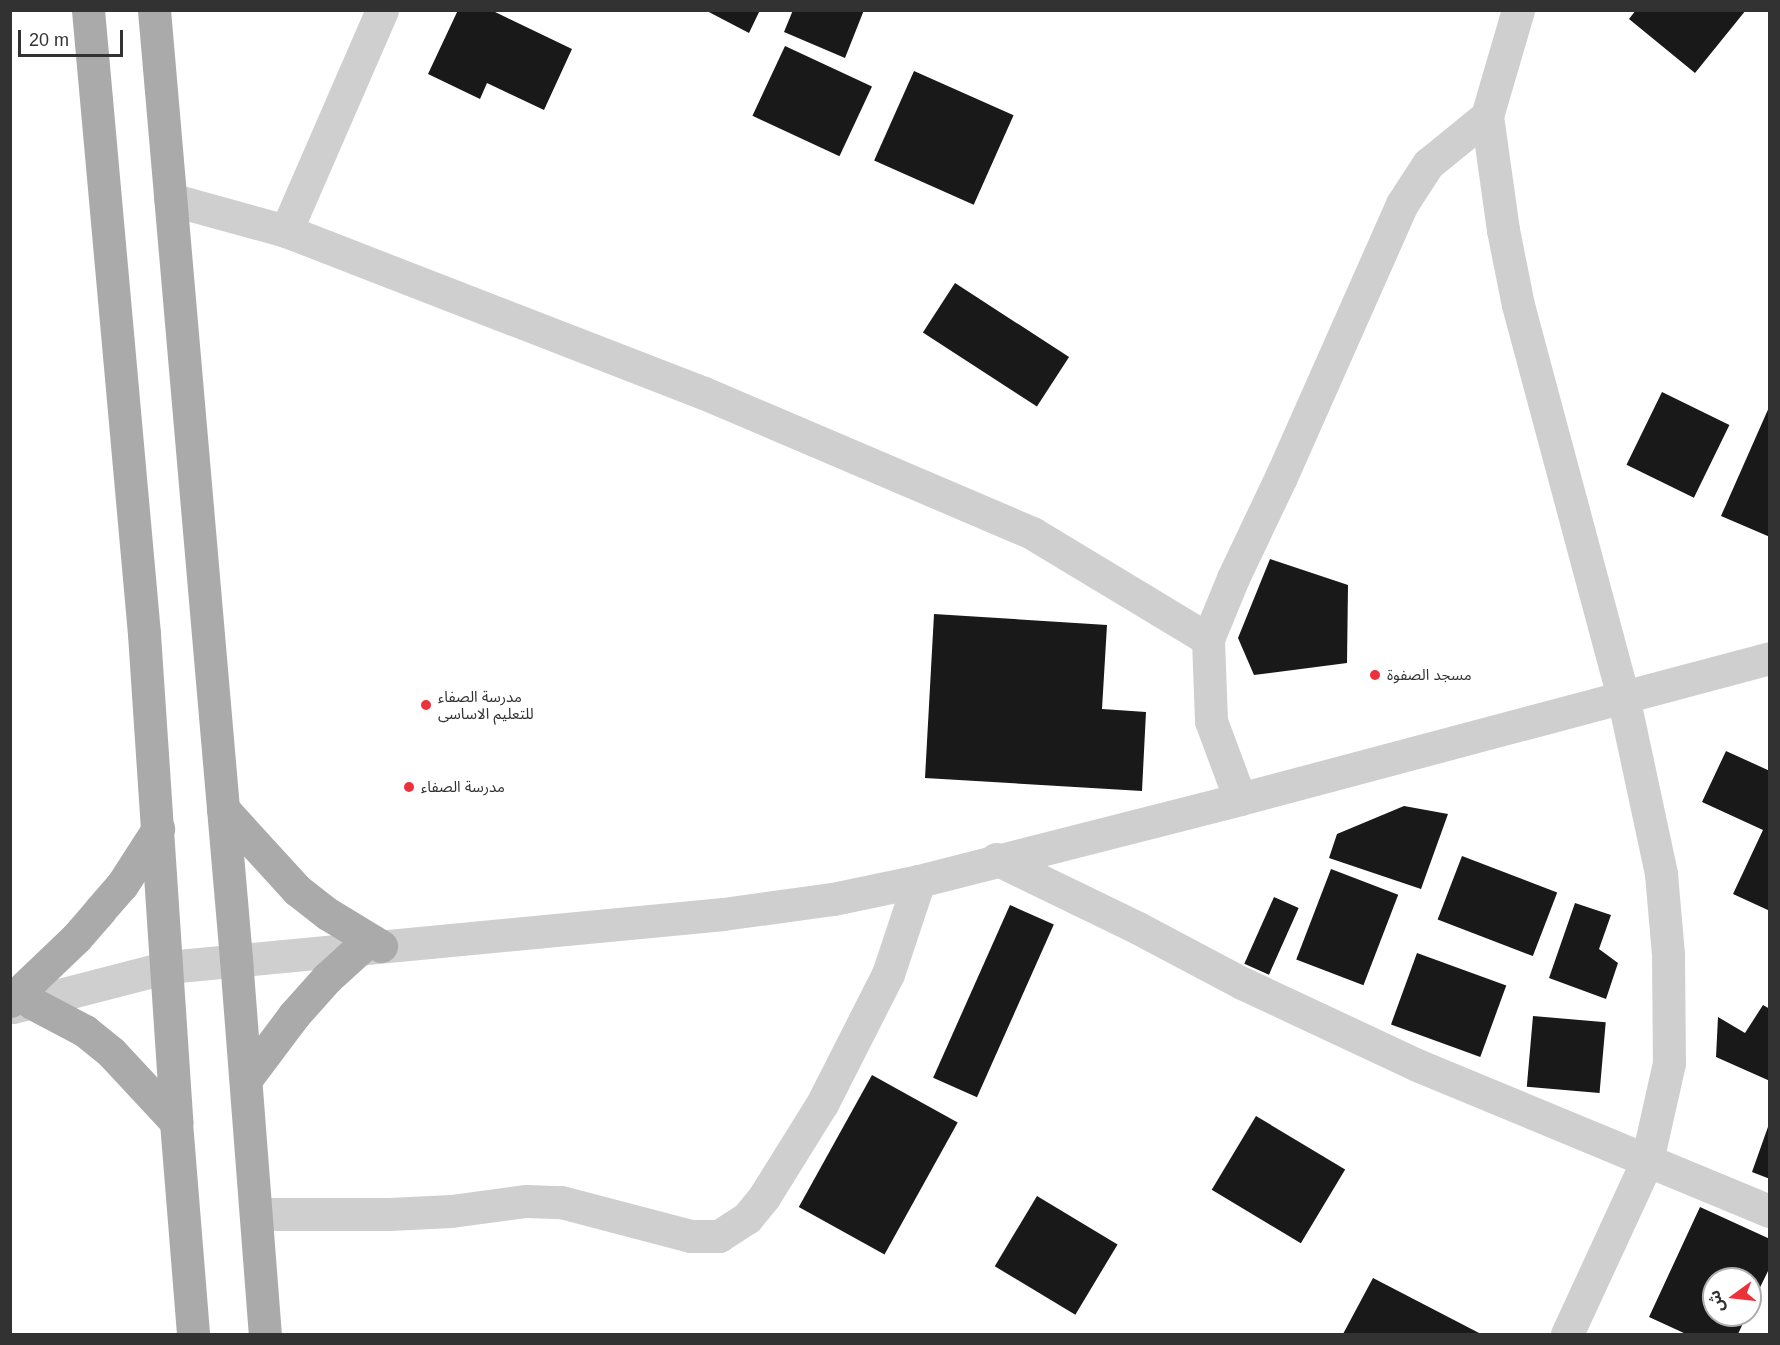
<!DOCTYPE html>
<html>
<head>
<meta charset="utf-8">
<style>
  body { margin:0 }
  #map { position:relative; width:1780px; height:1345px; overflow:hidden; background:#fff; font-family:Helvetica,"Noto Sans Arabic",sans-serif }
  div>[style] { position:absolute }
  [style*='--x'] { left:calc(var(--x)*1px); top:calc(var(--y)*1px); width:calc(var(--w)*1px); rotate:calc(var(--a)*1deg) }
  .building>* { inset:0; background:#191919; transform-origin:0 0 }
  .minor>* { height:33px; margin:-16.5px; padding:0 16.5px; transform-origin:16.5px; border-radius:16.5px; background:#cfcfcf }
  .major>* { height:33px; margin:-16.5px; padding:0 16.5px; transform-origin:16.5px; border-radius:16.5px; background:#aaa }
  .dots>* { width:16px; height:16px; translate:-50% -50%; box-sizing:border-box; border:3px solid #fff; border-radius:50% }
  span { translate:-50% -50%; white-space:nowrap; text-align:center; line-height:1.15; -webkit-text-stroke:6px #fff; paint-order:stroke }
  .poi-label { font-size:15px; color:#323232 }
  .left { translate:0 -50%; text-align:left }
  .frame { position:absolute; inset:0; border:12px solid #323232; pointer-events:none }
  .north { position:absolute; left:1702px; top:1267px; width:60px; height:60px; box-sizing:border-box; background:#fff; border:2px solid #adadad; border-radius:50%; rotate:255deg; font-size:16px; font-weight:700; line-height:24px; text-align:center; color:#323232 }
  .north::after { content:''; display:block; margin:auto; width:21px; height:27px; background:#ed313b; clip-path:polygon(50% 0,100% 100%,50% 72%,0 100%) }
  .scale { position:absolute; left:18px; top:30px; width:105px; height:27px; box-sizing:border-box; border:3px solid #323232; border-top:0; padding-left:8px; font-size:18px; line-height:21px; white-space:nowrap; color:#323232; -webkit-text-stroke:4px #fff; paint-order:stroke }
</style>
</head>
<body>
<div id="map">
  <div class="building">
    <i style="clip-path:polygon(458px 10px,491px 10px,572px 49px,544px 110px,487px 83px,480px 99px,428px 74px)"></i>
    <i style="clip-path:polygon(705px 10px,760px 10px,749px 33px)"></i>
    <i style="clip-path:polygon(793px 10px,864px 10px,845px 58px,784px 32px)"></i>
    <i style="clip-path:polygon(1636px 10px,1746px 10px,1695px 73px,1629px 19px)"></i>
    <i style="left:785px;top:46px;width:96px;height:77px;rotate:25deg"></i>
    <i style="left:914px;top:71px;width:109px;height:98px;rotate:24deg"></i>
    <i style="left:955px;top:283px;width:136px;height:59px;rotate:33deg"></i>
    <i style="left:1662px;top:392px;width:75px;height:81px;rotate:26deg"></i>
    <i style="clip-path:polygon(1770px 405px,1770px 537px,1721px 516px)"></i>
    <i style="clip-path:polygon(1270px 559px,1348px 585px,1347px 663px,1254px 675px,1238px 638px)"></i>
    <i style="clip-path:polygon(934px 614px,1107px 625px,1102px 709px,1146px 712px,1142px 791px,925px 778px)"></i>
    <i style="clip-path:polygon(1726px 751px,1770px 771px,1770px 911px,1733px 894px,1763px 830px,1702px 802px)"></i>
    <i style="clip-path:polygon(1404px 806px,1448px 814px,1421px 889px,1329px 858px,1337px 834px)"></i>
    <i style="left:1462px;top:856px;width:102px;height:68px;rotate:21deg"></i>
    <i style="left:1331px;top:869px;width:72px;height:97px;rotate:21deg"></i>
    <i style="left:1274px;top:897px;width:27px;height:73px;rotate:24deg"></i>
    <i style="clip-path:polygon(1575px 903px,1611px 915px,1599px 949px,1618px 963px,1606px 999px,1549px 978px)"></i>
    <i style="left:1010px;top:905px;width:48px;height:189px;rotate:24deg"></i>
    <i style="left:1417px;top:953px;width:95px;height:76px;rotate:20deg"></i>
    <i style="clip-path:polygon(1763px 1005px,1770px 1009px,1770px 1081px,1716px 1057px,1718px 1017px,1745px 1033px)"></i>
    <i style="left:1533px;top:1016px;width:73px;height:71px;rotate:5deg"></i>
    <i style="left:872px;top:1075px;width:98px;height:151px;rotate:29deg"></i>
    <i style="left:1256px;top:1116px;width:104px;height:86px;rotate:31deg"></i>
    <i style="clip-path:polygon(1769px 1124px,1770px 1124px,1770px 1179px,1752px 1172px)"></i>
    <i style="left:1037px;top:1196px;width:94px;height:82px;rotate:31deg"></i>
    <i style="clip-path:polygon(1700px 1207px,1770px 1239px,1770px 1267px,1750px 1308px,1750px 1279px,1714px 1279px,1714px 1315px,1747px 1315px,1738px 1334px,1686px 1334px,1649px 1317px)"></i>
    <i style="clip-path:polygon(1373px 1278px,1481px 1334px,1343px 1334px)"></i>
  </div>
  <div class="minor">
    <i style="--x:1518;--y:10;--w:110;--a:106.3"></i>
    <i style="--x:1487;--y:116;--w:115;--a:82"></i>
    <i style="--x:1503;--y:230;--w:76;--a:78.7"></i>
    <i style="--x:1518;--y:305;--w:405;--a:75"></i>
    <i style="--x:1623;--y:696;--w:182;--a:77.9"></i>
    <i style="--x:1661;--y:874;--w:80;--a:85"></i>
    <i style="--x:1668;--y:954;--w:109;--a:89.5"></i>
    <i style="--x:1669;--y:1063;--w:100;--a:102.7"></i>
    <i style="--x:1647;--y:1161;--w:191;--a:114.8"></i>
    <i style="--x:170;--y:199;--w:120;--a:15.4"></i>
    <i style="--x:286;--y:231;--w:448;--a:21.2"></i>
    <i style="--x:704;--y:393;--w:357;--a:23.1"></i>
    <i style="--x:1032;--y:533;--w:205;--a:31.1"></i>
    <i style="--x:286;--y:231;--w:241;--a:-66.5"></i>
    <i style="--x:1240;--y:799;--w:83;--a:-110.4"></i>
    <i style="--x:1211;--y:721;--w:82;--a:-92.1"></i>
    <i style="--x:1208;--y:639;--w:66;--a:-67.7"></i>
    <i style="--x:1233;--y:578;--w:112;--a:-64.6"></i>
    <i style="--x:1281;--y:477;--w:299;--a:-66.1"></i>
    <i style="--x:1402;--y:204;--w:48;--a:-57"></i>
    <i style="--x:1428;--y:164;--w:76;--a:-39.1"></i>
    <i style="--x:996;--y:859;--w:158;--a:25.9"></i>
    <i style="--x:1138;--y:928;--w:118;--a:27.9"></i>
    <i style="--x:1242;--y:983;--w:193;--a:25.1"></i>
    <i style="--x:1417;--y:1065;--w:382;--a:22.5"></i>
    <i style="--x:13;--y:1007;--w:160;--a:-14.5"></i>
    <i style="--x:168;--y:967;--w:558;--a:-5.45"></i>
    <i style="--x:723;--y:914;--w:111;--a:-7.8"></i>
    <i style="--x:833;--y:899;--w:88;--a:-11.8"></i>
    <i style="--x:919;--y:881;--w:331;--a:-14.3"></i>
    <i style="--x:1240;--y:799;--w:548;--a:-14.9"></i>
    <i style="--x:256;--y:1214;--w:133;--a:0"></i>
    <i style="--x:389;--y:1214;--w:62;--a:-2.8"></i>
    <i style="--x:451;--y:1211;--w:76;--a:-7.6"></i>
    <i style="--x:526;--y:1201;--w:35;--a:2"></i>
    <i style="--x:561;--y:1202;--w:134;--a:14.7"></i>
    <i style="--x:691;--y:1236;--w:28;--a:0"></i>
    <i style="--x:719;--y:1236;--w:33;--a:-33"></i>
    <i style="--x:747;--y:1218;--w:27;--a:-51"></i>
    <i style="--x:764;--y:1197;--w:110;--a:-58.1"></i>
    <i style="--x:822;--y:1104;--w:146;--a:-63.1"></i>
    <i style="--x:888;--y:974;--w:98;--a:-71.6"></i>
  </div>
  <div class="major">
    <i style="--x:88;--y:10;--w:627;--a:84.87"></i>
    <i style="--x:144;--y:634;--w:489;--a:86.2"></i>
    <i style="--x:176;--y:1122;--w:213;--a:85.4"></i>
    <i style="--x:154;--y:10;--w:953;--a:85.06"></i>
    <i style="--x:236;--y:959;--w:376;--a:85.6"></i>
    <i style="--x:223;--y:809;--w:110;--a:47.6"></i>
    <i style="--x:297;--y:890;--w:39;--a:38"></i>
    <i style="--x:328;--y:914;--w:62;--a:31.1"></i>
    <i style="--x:10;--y:1001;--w:91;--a:-43.7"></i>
    <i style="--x:76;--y:938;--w:37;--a:-49"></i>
    <i style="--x:100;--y:910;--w:33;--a:-49"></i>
    <i style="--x:122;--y:885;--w:67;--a:-57.3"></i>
    <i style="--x:32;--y:1003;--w:60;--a:27.8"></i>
    <i style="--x:85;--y:1031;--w:33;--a:39"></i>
    <i style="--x:111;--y:1052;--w:96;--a:47.1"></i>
    <i style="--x:246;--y:1079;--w:80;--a:-53.1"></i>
    <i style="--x:294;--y:1015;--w:50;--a:-48.3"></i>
    <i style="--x:327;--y:978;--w:45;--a:-42.3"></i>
  </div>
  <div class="dots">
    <i style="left:1375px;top:675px;background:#ed313b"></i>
    <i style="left:426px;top:705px;background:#ed313b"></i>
    <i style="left:409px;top:787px;background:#ed313b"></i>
  </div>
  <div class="poi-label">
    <span class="left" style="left:1387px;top:675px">مسجد الصفوة</span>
    <span class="left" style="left:438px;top:705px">مدرسة الصفاء<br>للتعليم الاساسى</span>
    <span class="left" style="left:421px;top:787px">مدرسة الصفاء</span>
  </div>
  <div class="frame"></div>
  <div class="north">ش</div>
  <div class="scale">20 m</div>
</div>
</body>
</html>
